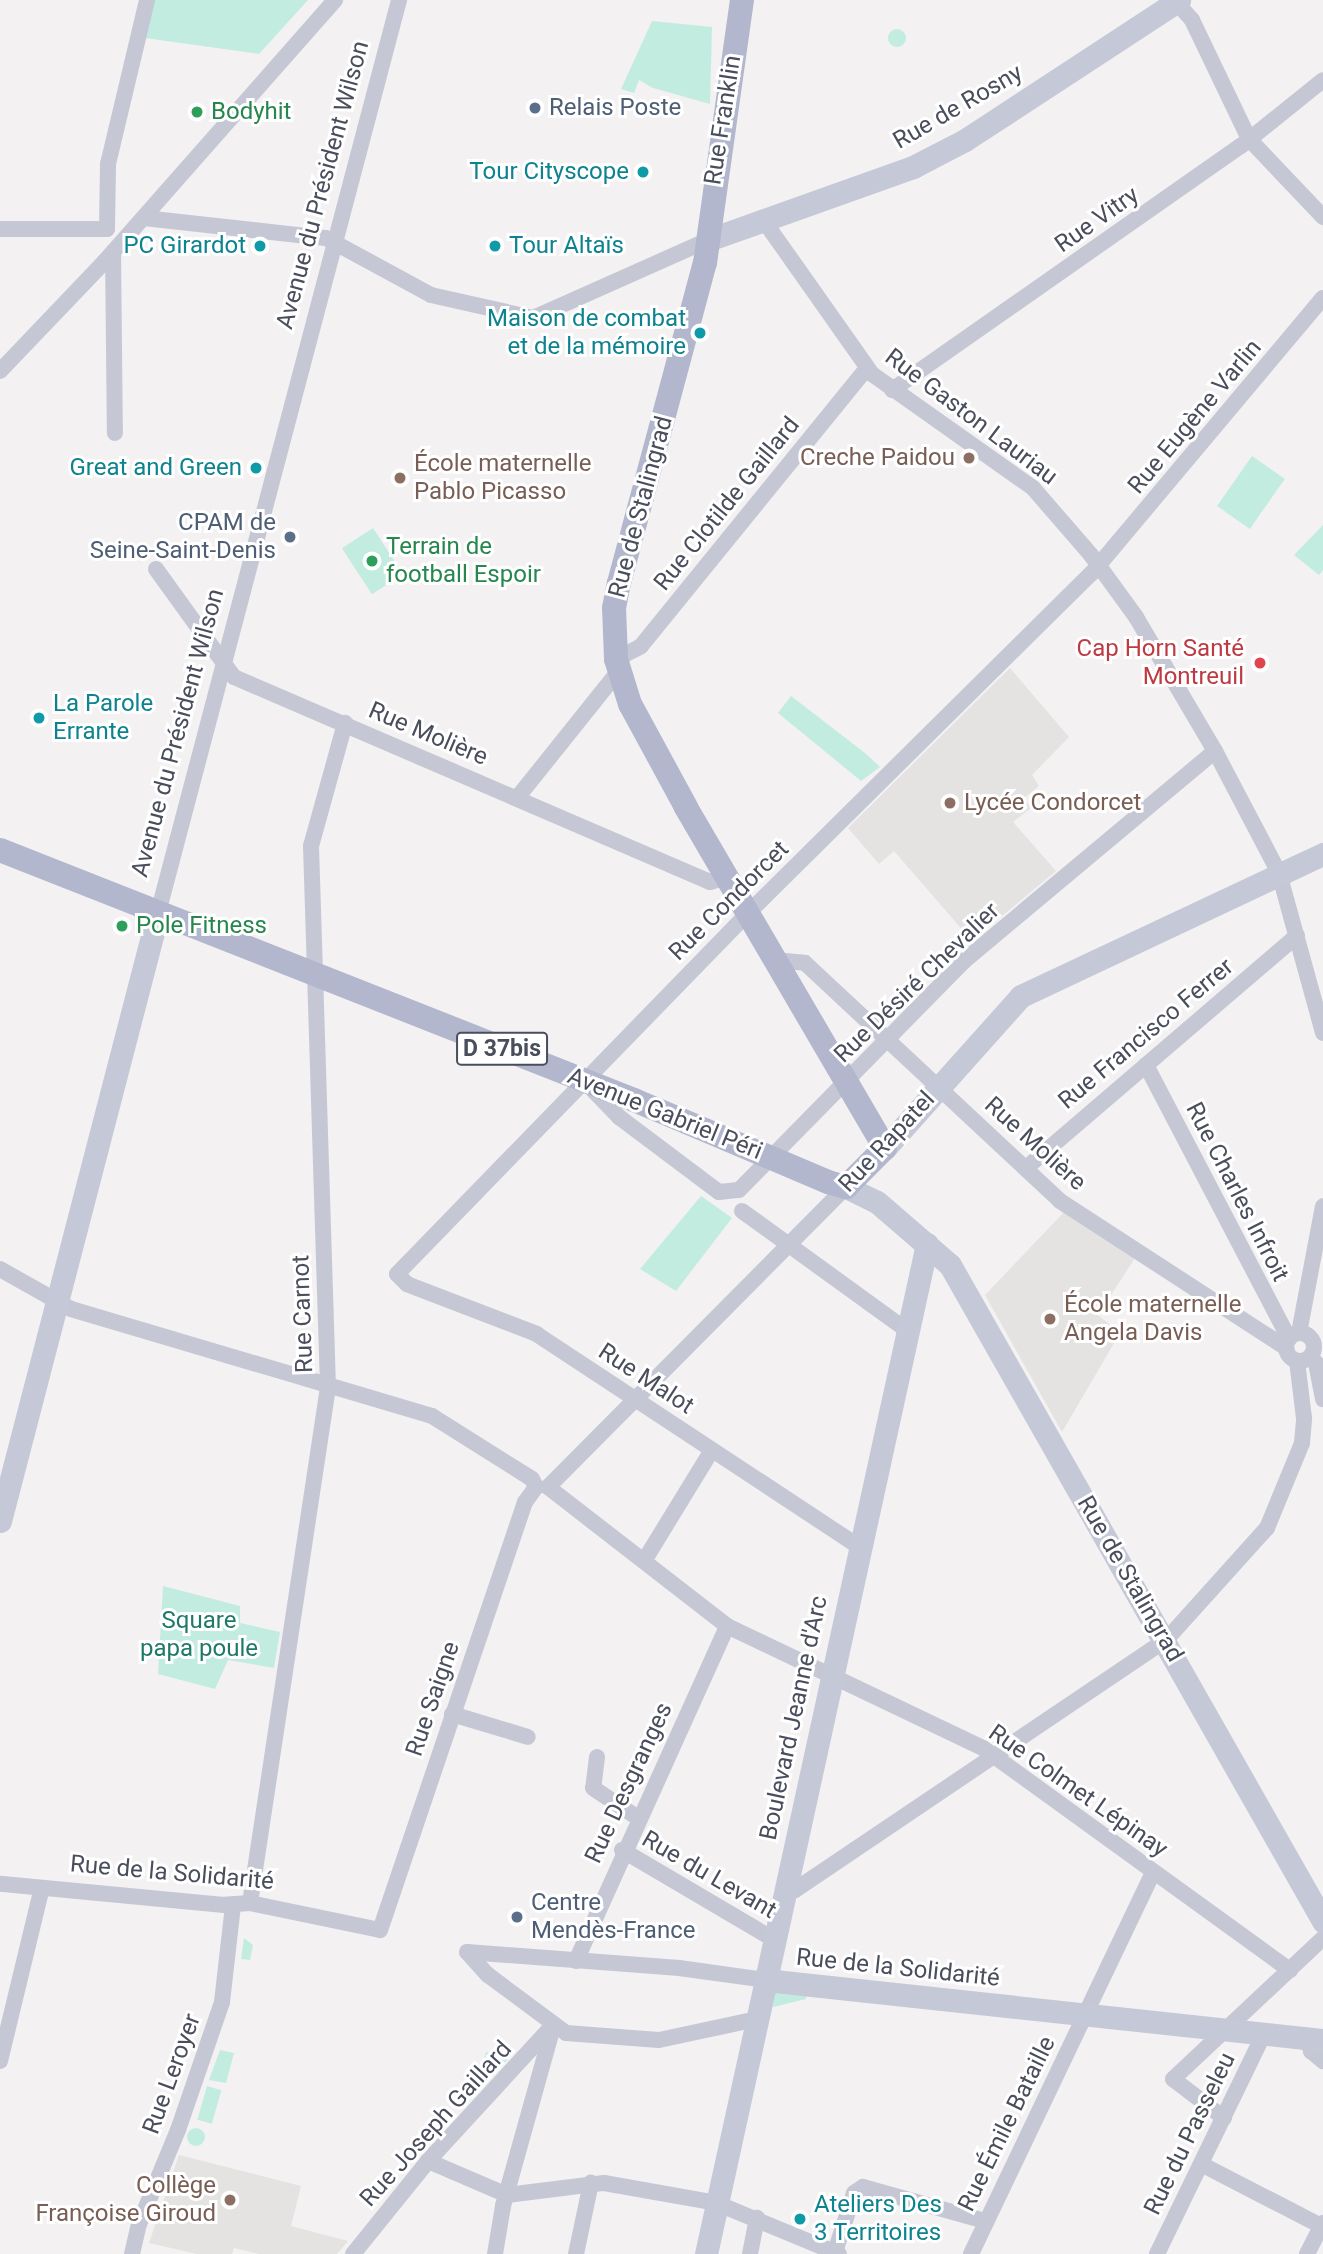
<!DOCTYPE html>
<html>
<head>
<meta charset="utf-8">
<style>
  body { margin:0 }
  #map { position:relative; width:1323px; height:2254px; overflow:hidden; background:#f3f1f1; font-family:Roboto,sans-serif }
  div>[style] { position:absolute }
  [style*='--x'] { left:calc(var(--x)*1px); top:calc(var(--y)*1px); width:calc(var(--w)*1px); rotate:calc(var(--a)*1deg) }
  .education>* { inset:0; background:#e4e3e2 }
  .green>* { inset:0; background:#c3ece0; transform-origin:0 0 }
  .round { border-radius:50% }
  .street>* { height:16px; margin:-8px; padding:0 8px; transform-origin:8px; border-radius:8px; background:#c5c8d4 }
  .street>.ring { margin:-8px; padding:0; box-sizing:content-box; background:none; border:16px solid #c5c8d4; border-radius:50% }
  .secondary>* { height:23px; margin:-11.5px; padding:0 11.5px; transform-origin:11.5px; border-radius:11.5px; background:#c5c8d7 }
  .primary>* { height:24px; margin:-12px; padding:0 12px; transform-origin:12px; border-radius:12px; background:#b2b7cd }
  .dots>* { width:19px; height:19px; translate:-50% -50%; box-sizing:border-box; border:4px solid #fff; border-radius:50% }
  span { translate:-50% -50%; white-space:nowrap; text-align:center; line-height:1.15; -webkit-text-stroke:6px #fff; paint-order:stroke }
  .shield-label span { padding:2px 5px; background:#fff; border:2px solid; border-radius:5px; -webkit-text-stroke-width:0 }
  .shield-label { font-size:23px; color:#4a4e5c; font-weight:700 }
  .street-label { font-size:24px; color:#4a4e5c }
  .service-label { font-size:24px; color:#4e5e75 }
  .left { translate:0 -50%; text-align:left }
  .right { translate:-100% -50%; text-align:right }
  .leisure-label { font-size:24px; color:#27864d }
  .culture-label { font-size:24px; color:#0d838f }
  .education-label { font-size:24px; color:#785e54 }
  .health-label { font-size:24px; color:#be3a42 }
  .park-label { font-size:24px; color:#1f7969 }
</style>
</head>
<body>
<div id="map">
  <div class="education">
    <i style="clip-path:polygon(1010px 668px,1069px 737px,1032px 775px,1039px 786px,1024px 798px,1031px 808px,1013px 822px,1056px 871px,972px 941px,894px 851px,879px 864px,848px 828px)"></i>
    <i style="clip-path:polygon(1066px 1210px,1137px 1255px,1098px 1315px,1120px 1333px,1062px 1432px,985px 1295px)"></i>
    <i style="clip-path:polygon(179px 2155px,301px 2186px,291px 2226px,348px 2241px,337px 2254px,259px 2254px,234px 2248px,232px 2254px,197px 2254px,149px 2243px)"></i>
  </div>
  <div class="green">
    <i style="clip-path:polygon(154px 0,308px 0,259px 54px,145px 38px)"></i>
    <i style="clip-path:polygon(652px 21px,712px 27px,710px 104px,653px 88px,639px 80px,634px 93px,621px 89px)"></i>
    <i class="round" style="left:888px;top:29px;width:18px;height:18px"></i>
    <i style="left:1252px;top:456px;width:40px;height:61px;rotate:35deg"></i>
    <i style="clip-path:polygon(1323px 525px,1323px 570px,1319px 575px,1294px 555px)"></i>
    <i style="left:373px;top:528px;width:55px;height:37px;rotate:57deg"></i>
    <i style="clip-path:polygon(791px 696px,865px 753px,880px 767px,861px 781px,778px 713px)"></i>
    <i style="clip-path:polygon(701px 1196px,732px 1218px,676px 1291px,640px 1269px)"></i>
    <i style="clip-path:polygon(163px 1586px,240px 1606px,240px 1623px,280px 1632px,274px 1668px,228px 1660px,215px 1689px,158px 1674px)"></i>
    <i style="clip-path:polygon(244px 1938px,253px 1945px,250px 1960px,241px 1959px)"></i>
    <i style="clip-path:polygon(774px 1993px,806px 1996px,806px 1999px,773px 2007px)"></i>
    <i style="clip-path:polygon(220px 2050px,234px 2053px,226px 2083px,209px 2080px)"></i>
    <i style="clip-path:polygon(486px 2052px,509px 2058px,483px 2087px,478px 2085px)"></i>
    <i style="left:207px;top:2086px;width:15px;height:35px;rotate:16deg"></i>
    <i class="round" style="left:187px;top:2128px;width:18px;height:18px"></i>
  </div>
  <div class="street">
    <i style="--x:1176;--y:2;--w:24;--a:48"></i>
    <i style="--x:1192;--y:20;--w:132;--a:64.4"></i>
    <i style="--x:1249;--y:139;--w:108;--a:46.5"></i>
    <i style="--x:144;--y:218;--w:183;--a:6.3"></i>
    <i style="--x:326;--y:238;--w:119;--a:28.5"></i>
    <i style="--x:431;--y:295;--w:105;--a:12.7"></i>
    <i style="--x:533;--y:318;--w:192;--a:-24"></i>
    <i style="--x:762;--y:218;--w:191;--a:54.8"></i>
    <i style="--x:872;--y:374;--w:197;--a:35.3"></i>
    <i style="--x:1033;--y:488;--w:89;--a:49.1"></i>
    <i style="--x:1091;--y:555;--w:77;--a:54"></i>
    <i style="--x:1136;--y:617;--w:156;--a:59.5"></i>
    <i style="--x:1215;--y:751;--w:138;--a:62.3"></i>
    <i style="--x:1279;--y:873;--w:166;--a:74.6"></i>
    <i style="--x:0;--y:229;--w:107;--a:0"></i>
    <i style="--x:107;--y:229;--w:65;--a:-89.1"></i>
    <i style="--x:108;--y:164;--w:169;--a:-76.6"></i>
    <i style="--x:113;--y:252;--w:181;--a:89.4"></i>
    <i style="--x:0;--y:371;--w:152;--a:-46.3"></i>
    <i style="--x:105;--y:261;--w:348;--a:-48.6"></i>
    <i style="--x:892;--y:390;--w:426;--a:-35"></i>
    <i style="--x:1241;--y:146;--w:105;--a:-38.8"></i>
    <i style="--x:156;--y:569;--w:133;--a:54.2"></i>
    <i style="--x:234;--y:677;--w:518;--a:23.3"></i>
    <i style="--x:710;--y:882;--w:17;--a:-17"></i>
    <i style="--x:616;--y:659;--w:28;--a:-27"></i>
    <i style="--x:641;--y:646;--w:358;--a:-50.9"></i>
    <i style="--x:517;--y:798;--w:161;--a:-51.3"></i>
    <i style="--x:158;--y:913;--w:944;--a:-75.21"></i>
    <i style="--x:773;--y:960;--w:32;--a:5"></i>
    <i style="--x:805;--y:963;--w:349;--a:43"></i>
    <i style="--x:1060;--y:1201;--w:270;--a:33"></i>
    <i style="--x:1146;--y:1065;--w:309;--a:62.4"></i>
    <i style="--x:589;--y:1086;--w:43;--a:45.9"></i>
    <i style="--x:619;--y:1117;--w:125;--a:36.9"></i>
    <i style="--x:719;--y:1192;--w:20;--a:-6"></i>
    <i style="--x:739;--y:1190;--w:321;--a:-45.5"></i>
    <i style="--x:964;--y:961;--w:327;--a:-39.9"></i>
    <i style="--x:1026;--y:1168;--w:357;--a:-40.6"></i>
    <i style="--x:846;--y:1187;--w:423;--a:134.8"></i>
    <i style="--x:548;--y:1487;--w:227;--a:37.8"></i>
    <i style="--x:727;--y:1626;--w:284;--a:25.5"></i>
    <i style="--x:983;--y:1748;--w:379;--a:35.9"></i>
    <i style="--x:742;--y:1211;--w:201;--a:35.9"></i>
    <i style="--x:0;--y:1269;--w:81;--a:29.4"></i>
    <i style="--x:71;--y:1309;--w:377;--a:16.5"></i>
    <i style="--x:432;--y:1416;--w:118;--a:32.2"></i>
    <i style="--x:532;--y:1479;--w:9;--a:63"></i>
    <i style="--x:536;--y:1487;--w:19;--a:126"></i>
    <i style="--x:525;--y:1502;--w:452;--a:108.7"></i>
    <i style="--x:380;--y:1930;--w:133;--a:-168.3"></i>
    <i style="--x:250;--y:1903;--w:26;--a:176"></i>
    <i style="--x:224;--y:1905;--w:225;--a:-174.6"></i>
    <i class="ring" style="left:1286px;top:1333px;width:12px;height:12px"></i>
    <i style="--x:1299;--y:1333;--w:129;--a:-79.3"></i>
    <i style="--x:1310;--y:1358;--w:8;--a:40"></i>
    <i style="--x:1316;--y:1363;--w:37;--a:79"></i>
    <i style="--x:858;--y:1546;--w:385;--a:-146.6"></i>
    <i style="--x:537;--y:1334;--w:139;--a:-159"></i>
    <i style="--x:407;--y:1284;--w:14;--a:-135"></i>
    <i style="--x:397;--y:1274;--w:505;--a:-45.8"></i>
    <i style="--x:749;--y:912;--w:482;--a:-44.7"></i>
    <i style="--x:1092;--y:573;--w:359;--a:-50"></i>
    <i style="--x:644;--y:1561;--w:130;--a:-58.5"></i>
    <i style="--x:452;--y:1714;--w:79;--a:16.8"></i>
    <i style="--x:597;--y:1757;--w:31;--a:97"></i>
    <i style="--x:593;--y:1788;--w:54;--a:33.7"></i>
    <i style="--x:622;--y:1850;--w:175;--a:30.5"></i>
    <i style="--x:785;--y:1891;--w:10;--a:-6"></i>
    <i style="--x:795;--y:1890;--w:447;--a:-34"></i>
    <i style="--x:1166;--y:1640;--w:151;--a:-48"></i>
    <i style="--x:1267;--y:1528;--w:92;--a:-67.6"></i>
    <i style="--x:1302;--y:1443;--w:25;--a:-85"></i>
    <i style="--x:1304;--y:1418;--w:57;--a:-97"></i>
    <i style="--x:250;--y:1903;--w:522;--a:-81.4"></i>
    <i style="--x:328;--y:1387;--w:541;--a:-91.8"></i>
    <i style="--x:311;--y:846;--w:128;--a:-74.5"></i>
    <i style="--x:467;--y:1952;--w:31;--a:48"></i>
    <i style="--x:488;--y:1975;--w:97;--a:36.6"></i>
    <i style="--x:566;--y:2033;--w:93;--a:4.3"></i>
    <i style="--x:659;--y:2040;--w:100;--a:-12.1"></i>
    <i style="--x:467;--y:1952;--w:213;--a:4.3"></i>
    <i style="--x:679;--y:1968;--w:87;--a:7.9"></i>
    <i style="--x:576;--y:1961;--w:367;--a:-65.7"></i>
    <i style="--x:1307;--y:2038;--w:14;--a:73"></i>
    <i style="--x:1311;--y:2051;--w:16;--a:40"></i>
    <i style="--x:0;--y:2061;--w:178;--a:-76.4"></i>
    <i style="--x:1224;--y:2118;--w:64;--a:-142.6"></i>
    <i style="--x:1173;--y:2079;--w:206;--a:-43.2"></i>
    <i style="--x:428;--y:2161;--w:86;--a:23.3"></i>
    <i style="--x:507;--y:2195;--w:98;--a:-7.1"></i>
    <i style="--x:604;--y:2183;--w:114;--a:10.1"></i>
    <i style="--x:716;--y:2203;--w:133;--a:22.5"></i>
    <i style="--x:1201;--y:2164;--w:135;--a:27.3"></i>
    <i style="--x:835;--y:2252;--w:62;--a:-72.1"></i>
    <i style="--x:854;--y:2193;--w:11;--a:-34"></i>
    <i style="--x:863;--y:2187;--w:127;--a:15.6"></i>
    <i style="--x:132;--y:2254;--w:31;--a:-77"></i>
    <i style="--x:139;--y:2224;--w:102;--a:-67.5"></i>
    <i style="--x:178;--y:2130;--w:135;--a:-71"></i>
    <i style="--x:222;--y:2002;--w:98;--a:-83.5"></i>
    <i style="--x:353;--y:2254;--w:119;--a:-51.1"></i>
    <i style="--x:428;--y:2161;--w:186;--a:-47.4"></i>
    <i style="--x:495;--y:2254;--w:49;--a:-80.5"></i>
    <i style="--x:503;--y:2206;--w:186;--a:-74.4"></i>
    <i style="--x:576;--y:2254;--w:73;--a:-78.1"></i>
    <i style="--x:750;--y:2254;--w:37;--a:-79"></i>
    <i style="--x:971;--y:2254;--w:423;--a:-64.5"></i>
    <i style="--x:1157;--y:2254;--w:245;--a:-64.1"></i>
    <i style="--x:1307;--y:2254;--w:35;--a:-63"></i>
  </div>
  <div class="secondary">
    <i style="--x:708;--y:240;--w:218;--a:-19.6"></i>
    <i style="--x:913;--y:167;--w:59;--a:-27.4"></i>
    <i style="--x:965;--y:140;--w:256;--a:-33.2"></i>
    <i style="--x:885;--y:1148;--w:204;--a:-48.2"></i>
    <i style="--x:1021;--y:996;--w:334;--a:-25.2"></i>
    <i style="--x:846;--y:1187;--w:34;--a:26"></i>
    <i style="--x:877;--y:1202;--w:96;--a:40.8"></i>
    <i style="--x:950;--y:1265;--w:755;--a:60.38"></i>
    <i style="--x:0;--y:1521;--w:628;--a:-75.43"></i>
    <i style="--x:765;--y:1980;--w:561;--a:6.14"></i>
    <i style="--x:706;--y:2254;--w:1034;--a:-77.66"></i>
  </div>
  <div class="primary">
    <i style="--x:0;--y:850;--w:682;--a:21.52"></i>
    <i style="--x:634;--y:1100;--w:211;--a:22.9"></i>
    <i style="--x:828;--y:1182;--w:19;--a:16"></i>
    <i style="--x:846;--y:1187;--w:55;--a:-45"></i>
    <i style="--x:885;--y:1148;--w:395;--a:-120.3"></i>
    <i style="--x:686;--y:807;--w:117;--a:-118.5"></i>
    <i style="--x:630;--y:704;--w:47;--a:-107.3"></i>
    <i style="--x:616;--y:659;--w:51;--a:-92.2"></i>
    <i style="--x:614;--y:608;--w:25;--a:-79"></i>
    <i style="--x:619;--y:583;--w:331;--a:-75"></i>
    <i style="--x:705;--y:263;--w:266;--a:-82"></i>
  </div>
  <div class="dots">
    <i style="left:535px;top:108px;background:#5c6f8a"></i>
    <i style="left:197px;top:112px;background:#2e9e5b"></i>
    <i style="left:643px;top:172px;background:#0f9aa8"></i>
    <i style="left:260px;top:246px;background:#0f9aa8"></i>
    <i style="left:495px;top:246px;background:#0f9aa8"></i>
    <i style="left:700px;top:333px;background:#0f9aa8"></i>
    <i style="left:969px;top:458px;background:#8d6e63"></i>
    <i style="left:256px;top:468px;background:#0f9aa8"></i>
    <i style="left:400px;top:478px;background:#8d6e63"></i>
    <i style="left:290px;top:537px;background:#5c6f8a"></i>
    <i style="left:372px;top:561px;background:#2e9e5b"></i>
    <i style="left:1260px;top:663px;background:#e0444e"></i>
    <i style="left:39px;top:718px;background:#0f9aa8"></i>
    <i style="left:950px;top:803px;background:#8d6e63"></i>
    <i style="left:122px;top:926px;background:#2e9e5b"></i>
    <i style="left:1050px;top:1319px;background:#8d6e63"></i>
    <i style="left:517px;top:1917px;background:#5c6f8a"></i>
    <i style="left:230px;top:2200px;background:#8d6e63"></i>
    <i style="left:800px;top:2219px;background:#0f9aa8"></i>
  </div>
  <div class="shield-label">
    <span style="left:502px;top:1049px">D 37bis</span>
  </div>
  <div class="street-label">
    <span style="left:958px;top:107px;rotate:-30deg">Rue de Rosny</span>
    <span style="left:723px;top:120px;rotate:-81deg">Rue Franklin</span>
    <span style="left:323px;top:185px;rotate:-75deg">Avenue du Président Wilson</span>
    <span style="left:1097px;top:220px;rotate:-35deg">Rue Vitry</span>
    <span style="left:971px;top:417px;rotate:37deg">Rue Gaston Lauriau</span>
    <span style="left:1195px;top:417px;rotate:-50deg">Rue Eugène Varlin</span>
    <span style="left:727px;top:504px;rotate:-51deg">Rue Clotilde Gaillard</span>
    <span style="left:641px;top:507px;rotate:-75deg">Rue de Stalingrad</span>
    <span style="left:178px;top:733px;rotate:-75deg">Avenue du Président Wilson</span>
    <span style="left:428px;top:734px;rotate:23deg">Rue Molière</span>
    <span style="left:729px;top:901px;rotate:-45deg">Rue Condorcet</span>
    <span style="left:917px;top:983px;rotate:-44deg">Rue Désiré Chevalier</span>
    <span style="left:1146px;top:1034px;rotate:-40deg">Rue Francisco Ferrer</span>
    <span style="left:665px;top:1114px;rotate:22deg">Avenue Gabriel Péri</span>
    <span style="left:887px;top:1142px;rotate:-47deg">Rue Rapatel</span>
    <span style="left:1035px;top:1144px;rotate:42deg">Rue Molière</span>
    <span style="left:1237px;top:1192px;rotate:63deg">Rue Charles Infroit</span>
    <span style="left:303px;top:1314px;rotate:-92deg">Rue Carnot</span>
    <span style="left:646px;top:1379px;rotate:33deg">Rue Malot</span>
    <span style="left:1130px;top:1579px;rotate:60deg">Rue de Stalingrad</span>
    <span style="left:433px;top:1699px;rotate:-71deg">Rue Saigne</span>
    <span style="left:794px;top:1718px;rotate:-78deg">Boulevard Jeanne d'Arc</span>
    <span style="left:629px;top:1783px;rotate:-65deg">Rue Desgranges</span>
    <span style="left:1078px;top:1791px;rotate:35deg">Rue Colmet Lépinay</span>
    <span style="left:172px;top:1873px;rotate:5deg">Rue de la Solidarité</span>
    <span style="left:709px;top:1875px;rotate:30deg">Rue du Levant</span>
    <span style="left:898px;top:1968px;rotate:6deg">Rue de la Solidarité</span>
    <span style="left:172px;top:2074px;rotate:-70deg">Rue Leroyer</span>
    <span style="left:436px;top:2124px;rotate:-48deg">Rue Joseph Gaillard</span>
    <span style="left:1007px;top:2124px;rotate:-64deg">Rue Émile Bataille</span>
    <span style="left:1190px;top:2134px;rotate:-64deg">Rue du Passeleu</span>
  </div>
  <div class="service-label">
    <span class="left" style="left:549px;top:108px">Relais Poste</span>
    <span class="right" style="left:276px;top:537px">CPAM de<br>Seine-Saint-Denis</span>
    <span class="left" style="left:531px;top:1917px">Centre<br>Mendès-France</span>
  </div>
  <div class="leisure-label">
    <span class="left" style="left:211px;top:112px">Bodyhit</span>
    <span class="left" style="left:386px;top:561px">Terrain de<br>football Espoir</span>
    <span class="left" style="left:136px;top:926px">Pole Fitness</span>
  </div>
  <div class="culture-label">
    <span class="right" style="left:629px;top:172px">Tour Cityscope</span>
    <span class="right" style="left:246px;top:246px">PC Girardot</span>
    <span class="left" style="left:509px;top:246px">Tour Altaïs</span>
    <span class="right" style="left:686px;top:333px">Maison de combat<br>et de la mémoire</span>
    <span class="right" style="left:242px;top:468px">Great and Green</span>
    <span class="left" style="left:53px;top:718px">La Parole<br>Errante</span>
    <span class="left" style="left:814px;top:2219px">Ateliers Des<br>3 Territoires</span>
  </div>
  <div class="education-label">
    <span class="right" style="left:955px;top:458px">Creche Paidou</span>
    <span class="left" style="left:414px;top:478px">École maternelle<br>Pablo Picasso</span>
    <span class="left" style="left:964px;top:803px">Lycée Condorcet</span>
    <span class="left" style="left:1064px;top:1319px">École maternelle<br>Angela Davis</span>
    <span class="right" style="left:216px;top:2200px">Collège<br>Françoise Giroud</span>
  </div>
  <div class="health-label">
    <span class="right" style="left:1244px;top:663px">Cap Horn Santé<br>Montreuil</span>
  </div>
  <div class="park-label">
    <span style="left:199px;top:1635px">Square<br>papa poule</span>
  </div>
</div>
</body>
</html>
